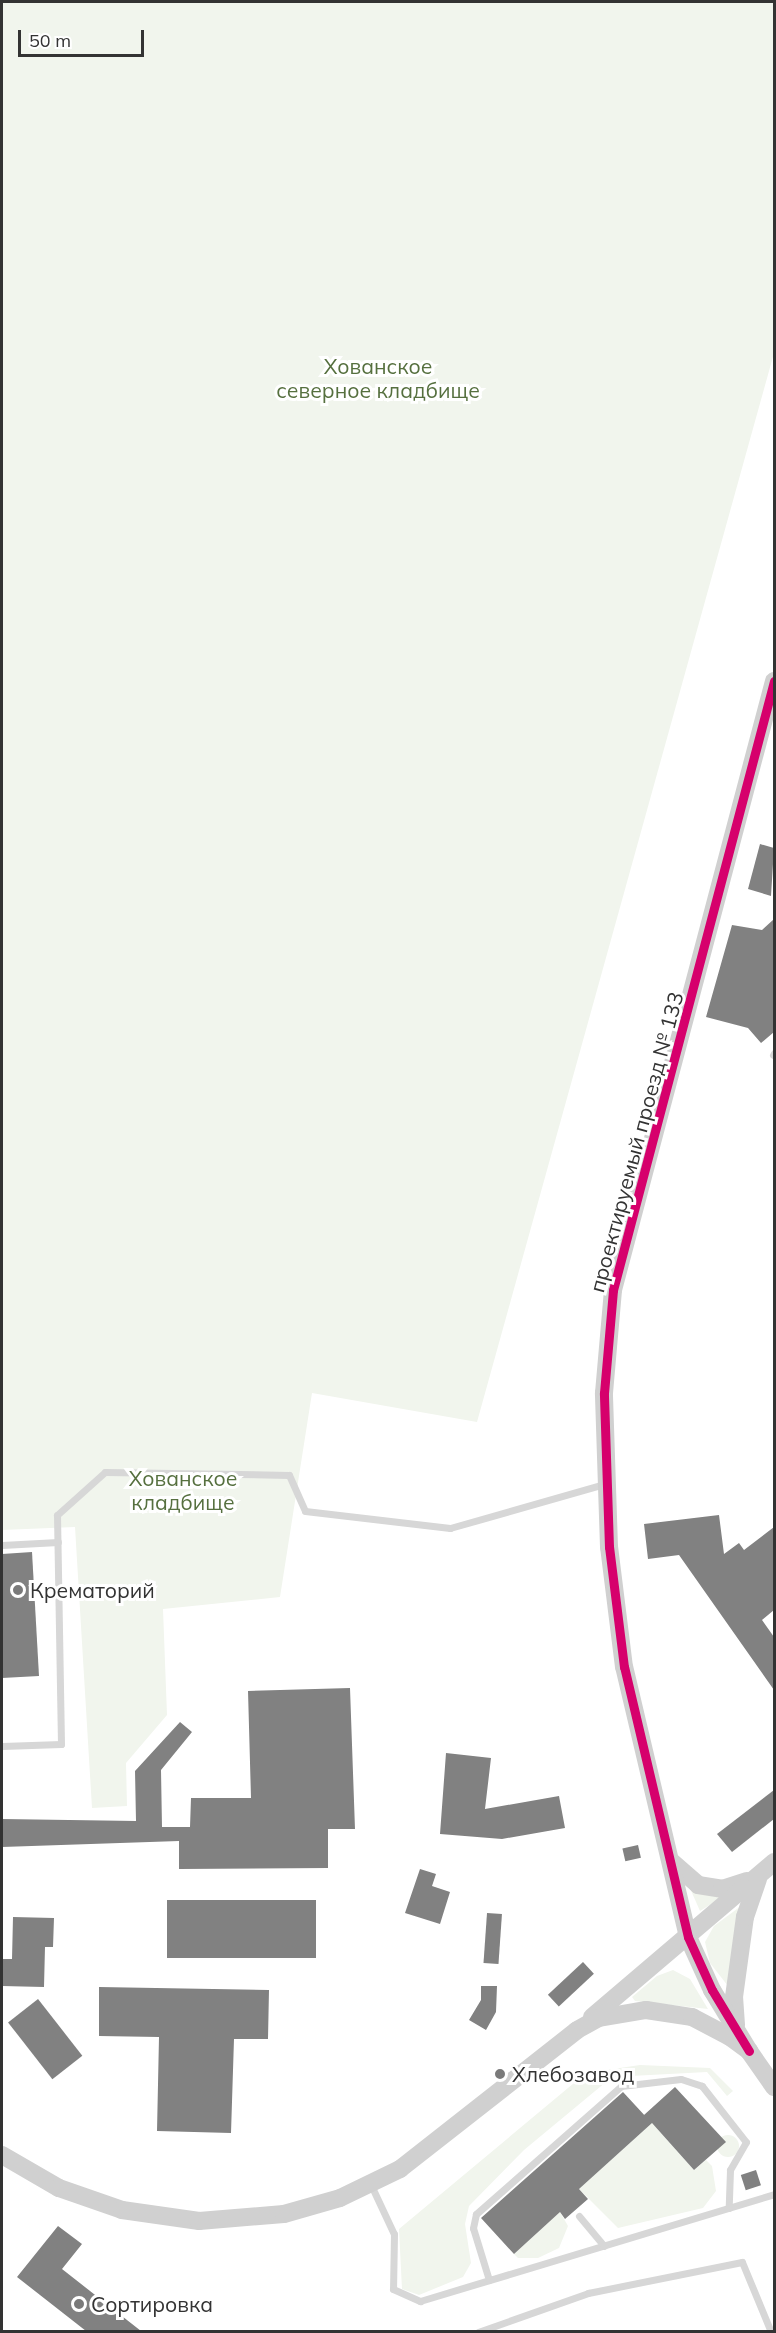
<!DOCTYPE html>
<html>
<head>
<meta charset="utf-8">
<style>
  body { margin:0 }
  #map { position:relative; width:776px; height:2333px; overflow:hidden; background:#fff; font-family:Mulish,sans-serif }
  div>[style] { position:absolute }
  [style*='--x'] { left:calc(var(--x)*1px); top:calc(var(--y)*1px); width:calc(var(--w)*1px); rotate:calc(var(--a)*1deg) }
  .green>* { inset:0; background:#f1f5ed }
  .round { border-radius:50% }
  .building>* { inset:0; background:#818181; transform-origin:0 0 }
  .lane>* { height:7px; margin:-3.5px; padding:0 3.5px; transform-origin:3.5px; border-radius:3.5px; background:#d7d7d7 }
  .secondary>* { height:18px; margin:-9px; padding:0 9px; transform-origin:9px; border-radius:9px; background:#d0d0d0 }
  .cycleway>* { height:9px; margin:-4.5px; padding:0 4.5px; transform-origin:4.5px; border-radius:4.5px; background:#d6006c }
  .dots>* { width:16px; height:16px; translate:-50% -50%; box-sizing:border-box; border:3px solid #fff; border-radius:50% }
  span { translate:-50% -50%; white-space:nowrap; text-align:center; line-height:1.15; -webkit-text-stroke:6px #fff; paint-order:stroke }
  .park-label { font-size:21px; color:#56703f }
  .street-label { font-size:21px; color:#333 }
  .poi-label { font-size:21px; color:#333 }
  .left { translate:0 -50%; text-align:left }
  .frame { position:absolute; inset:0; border:3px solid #333; pointer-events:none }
  .scale { position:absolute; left:18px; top:30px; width:126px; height:27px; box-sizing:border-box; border:3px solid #333; border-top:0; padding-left:8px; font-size:18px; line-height:21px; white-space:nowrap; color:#333; -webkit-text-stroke:4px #fff; paint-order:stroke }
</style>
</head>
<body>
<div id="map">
  <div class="green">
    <i style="clip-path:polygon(2px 2px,774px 2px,774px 353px,477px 1422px,312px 1393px,280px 1597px,163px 1609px,167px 1715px,126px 1763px,127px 1806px,92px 1808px,75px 1527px,2px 1530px)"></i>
    <i style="clip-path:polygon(689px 1886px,724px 1896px,700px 1911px)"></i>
    <i style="clip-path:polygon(741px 1906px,728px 1986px,710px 1963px,705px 1942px,714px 1926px)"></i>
    <i style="clip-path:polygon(673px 1970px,690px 1979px,708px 2009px,635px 2001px,632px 1997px,657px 1976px)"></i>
    <i style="clip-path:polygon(640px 2065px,710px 2068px,733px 2091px,727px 2096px,707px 2072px,612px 2077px,524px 2150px,469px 2206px,465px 2224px,471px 2263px,463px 2277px,419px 2295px,402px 2289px,399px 2229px,586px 2073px)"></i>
    <i style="clip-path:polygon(652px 2123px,694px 2170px,706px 2160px,712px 2166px,716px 2191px,703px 2208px,618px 2228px,579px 2189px)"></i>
    <i class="round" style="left:717px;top:2135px;width:22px;height:22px"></i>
    <i style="clip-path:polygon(560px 2212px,568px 2226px,559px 2248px,538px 2258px,518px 2258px,514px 2254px)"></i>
  </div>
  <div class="building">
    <i style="clip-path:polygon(760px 844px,774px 848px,771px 896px,748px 889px)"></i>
    <i style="clip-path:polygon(774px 919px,774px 1032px,761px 1043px,748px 1028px,706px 1017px,732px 925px,762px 930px)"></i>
    <i style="clip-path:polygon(719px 1515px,724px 1554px,739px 1543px,744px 1550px,774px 1527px,774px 1610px,762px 1620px,774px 1637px,774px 1690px,679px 1555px,648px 1559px,644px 1524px)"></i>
    <i style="clip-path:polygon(32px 1552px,39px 1676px,2px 1678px,2px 1554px)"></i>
    <i style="clip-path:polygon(350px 1688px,355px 1829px,328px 1829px,328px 1868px,179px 1869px,179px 1841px,2px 1847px,2px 1819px,136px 1821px,135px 1771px,180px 1722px,192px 1732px,161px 1770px,162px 1827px,190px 1827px,191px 1798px,251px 1798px,248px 1691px)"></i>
    <i style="clip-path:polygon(446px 1753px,491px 1758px,485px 1809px,559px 1796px,565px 1828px,502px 1839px,440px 1834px)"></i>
    <i style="clip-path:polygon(774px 1790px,774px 1819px,732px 1852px,717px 1834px)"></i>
    <i style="left:638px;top:1845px;width:13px;height:16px;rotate:77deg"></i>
    <i style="clip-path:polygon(420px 1869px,436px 1874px,432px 1886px,450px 1892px,440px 1924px,405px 1913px)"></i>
    <i style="left:167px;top:1900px;width:149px;height:58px"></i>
    <i style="left:487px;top:1913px;width:15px;height:50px;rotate:4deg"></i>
    <i style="clip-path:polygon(13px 1917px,54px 1918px,53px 1947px,45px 1947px,44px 1987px,2px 1986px,2px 1959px,12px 1959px)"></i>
    <i style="left:583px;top:1962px;width:16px;height:48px;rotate:47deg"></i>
    <i style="clip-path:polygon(481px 1986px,497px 1986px,496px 2012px,486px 2030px,469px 2020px,481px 2000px)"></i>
    <i style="clip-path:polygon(99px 1987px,269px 1990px,268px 2039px,234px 2039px,231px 2133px,157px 2131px,159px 2037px,99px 2036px)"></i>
    <i style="left:38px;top:1999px;width:72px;height:38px;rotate:52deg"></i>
    <i style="clip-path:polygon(675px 2087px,726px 2142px,694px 2170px,652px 2123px,579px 2189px,588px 2199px,565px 2219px,560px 2212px,514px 2254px,481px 2218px,623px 2092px,647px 2118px,644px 2115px)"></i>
    <i style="left:756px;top:2170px;width:16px;height:16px;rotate:72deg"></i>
    <i style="clip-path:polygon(58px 2226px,82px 2244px,62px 2269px,141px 2331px,86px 2331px,17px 2277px)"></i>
  </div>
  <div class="lane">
    <i style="--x:773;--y:1055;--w:2;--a:-63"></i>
    <i style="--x:2;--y:1545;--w:56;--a:-3.1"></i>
    <i style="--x:2;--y:1746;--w:59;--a:-1.9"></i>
    <i style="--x:61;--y:1744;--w:229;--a:-91"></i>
    <i style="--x:57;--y:1515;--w:64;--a:-41.9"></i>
    <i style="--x:105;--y:1472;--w:184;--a:0.9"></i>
    <i style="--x:289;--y:1475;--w:39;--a:66"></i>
    <i style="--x:305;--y:1511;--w:146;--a:6.7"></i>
    <i style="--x:450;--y:1528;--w:160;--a:-15.9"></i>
    <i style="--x:371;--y:2185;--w:54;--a:64.9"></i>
    <i style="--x:394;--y:2234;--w:55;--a:91"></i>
    <i style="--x:393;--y:2289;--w:30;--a:24"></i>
    <i style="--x:420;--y:2301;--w:370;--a:-16.8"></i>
    <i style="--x:579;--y:2216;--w:39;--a:50"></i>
    <i style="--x:489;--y:2280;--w:54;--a:-107.1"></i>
    <i style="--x:473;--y:2228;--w:14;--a:-78"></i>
    <i style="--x:476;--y:2214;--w:193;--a:-41.4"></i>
    <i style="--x:621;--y:2086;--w:60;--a:-6.7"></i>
    <i style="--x:681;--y:2079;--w:22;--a:18"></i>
    <i style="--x:702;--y:2086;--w:71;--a:51.8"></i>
    <i style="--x:746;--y:2142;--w:32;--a:120"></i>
    <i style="--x:730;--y:2170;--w:38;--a:92"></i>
    <i style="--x:478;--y:2332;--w:117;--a:-19.5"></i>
    <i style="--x:588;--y:2293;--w:157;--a:-11.4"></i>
    <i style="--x:742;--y:2262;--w:76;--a:67.5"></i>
  </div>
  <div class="secondary">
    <i style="--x:672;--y:1862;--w:35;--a:41"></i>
    <i style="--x:698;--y:1885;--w:24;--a:9"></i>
    <i style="--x:722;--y:1889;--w:26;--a:-18"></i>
    <i style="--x:592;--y:2017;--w:239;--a:-40.4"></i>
    <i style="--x:736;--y:2025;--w:28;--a:-94"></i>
    <i style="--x:734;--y:1997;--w:81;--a:-82.2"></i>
    <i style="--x:745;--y:1917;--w:40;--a:-71.1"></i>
    <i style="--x:749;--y:2051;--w:71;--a:-121.2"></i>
    <i style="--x:712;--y:1990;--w:58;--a:-114.4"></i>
    <i style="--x:688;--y:1937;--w:277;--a:-103.3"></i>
    <i style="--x:624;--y:1667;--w:121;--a:-97.1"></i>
    <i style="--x:609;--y:1547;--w:154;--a:-91.9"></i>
    <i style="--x:604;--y:1393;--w:103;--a:-85"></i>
    <i style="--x:613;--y:1290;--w:630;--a:-75.19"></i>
    <i style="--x:2;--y:2155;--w:66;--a:30.1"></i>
    <i style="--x:59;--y:2188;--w:67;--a:19.2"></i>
    <i style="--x:122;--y:2210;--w:78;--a:8.1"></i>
    <i style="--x:199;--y:2221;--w:85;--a:-4.7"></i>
    <i style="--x:284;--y:2214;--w:58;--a:-15.9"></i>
    <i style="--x:340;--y:2198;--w:67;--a:-25.8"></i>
    <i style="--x:400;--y:2169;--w:225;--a:-38.1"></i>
    <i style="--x:577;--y:2030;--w:25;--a:-29"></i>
    <i style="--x:599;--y:2018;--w:48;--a:-9.7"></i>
    <i style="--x:646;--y:2010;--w:47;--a:8.7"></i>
    <i style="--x:692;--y:2017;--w:43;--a:27.8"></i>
    <i style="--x:730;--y:2037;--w:24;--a:36"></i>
    <i style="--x:749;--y:2051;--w:44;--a:55.2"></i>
  </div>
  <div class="cycleway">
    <i style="--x:749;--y:2051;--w:71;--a:-121.2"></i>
    <i style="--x:712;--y:1990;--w:58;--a:-114.4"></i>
    <i style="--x:688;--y:1937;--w:277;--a:-103.3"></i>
    <i style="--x:624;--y:1667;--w:121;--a:-97.1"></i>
    <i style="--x:609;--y:1547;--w:154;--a:-91.9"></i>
    <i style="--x:604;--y:1393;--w:103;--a:-85"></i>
    <i style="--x:613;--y:1290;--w:630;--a:-75.19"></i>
  </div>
  <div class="dots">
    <i style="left:18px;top:1590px;background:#7a7a7a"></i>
    <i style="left:500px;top:2074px;background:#7a7a7a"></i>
    <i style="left:79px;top:2304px;background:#7a7a7a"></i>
  </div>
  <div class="park-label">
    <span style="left:378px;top:378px">Хованское<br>северное кладбище</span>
    <span style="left:183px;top:1490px">Хованское<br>кладбище</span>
  </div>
  <div class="street-label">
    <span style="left:636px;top:1142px;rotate:-75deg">проектируемый проезд № 133</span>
  </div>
  <div class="poi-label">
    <span class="left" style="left:30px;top:1590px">Крематорий</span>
    <span class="left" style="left:512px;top:2074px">Хлебозавод</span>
    <span class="left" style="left:91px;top:2304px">Сортировка</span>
  </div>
  <div class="frame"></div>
  <div class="scale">50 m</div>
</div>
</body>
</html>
